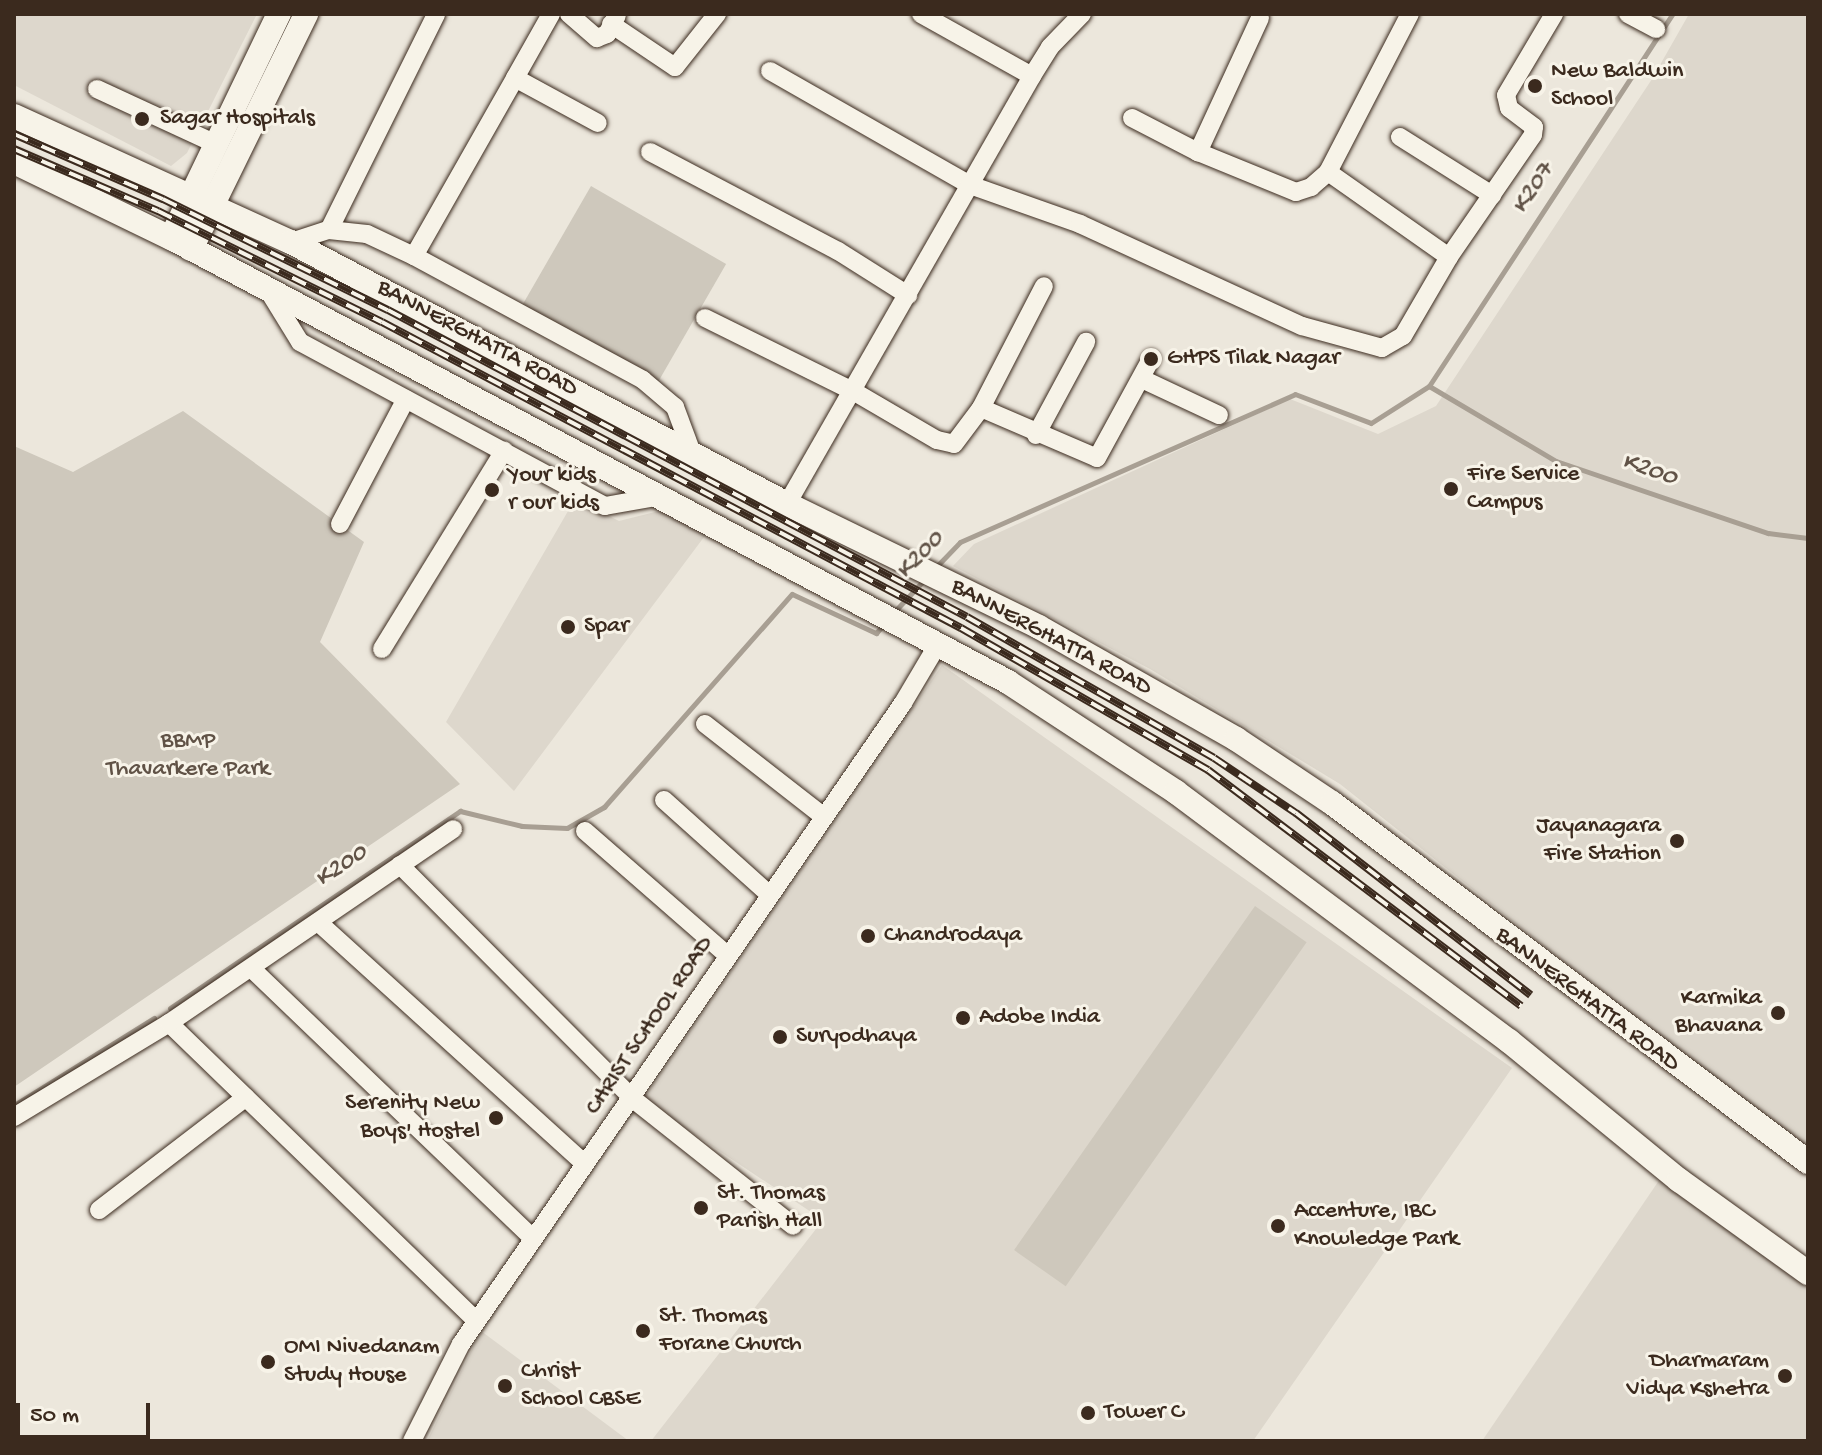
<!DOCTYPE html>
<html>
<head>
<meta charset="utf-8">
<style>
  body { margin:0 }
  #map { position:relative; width:1822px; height:1455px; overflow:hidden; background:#ece7dc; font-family:"Gochi Hand",sans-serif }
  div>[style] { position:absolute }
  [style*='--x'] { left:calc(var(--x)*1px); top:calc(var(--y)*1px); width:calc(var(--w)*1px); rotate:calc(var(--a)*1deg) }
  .built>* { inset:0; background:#ddd7cc }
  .green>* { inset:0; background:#cec8bc; transform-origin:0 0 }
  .stream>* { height:5px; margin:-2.5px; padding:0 2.5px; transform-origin:2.5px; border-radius:2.5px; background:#a89f93 }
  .roads { filter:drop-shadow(0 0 2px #3b2a1e) drop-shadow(0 0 2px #3b2a1e) }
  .minor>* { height:18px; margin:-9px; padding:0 9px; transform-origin:9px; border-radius:9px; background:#f7f3e8 }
  .major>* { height:24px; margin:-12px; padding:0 12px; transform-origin:12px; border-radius:12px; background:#f7f3e8 }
  .rail>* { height:8px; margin-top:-4px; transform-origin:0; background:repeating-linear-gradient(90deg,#f7f3e8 0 15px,#3b2a1e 0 30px); box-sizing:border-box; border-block:2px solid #3b2a1e }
  .dots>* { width:22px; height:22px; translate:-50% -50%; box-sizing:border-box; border:4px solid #f7f3e8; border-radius:50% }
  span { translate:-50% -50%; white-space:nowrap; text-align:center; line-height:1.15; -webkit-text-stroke:6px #f7f3e8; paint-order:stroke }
  .poi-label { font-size:24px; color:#3b2a1e }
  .left { translate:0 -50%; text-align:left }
  .right { translate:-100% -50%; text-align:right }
  .street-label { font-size:24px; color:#3b2a1e }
  .park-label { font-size:24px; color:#605246 }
  .water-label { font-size:26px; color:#615347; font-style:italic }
  .frame { position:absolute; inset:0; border:16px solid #3b2a1e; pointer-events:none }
  .scale { position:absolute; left:16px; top:1403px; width:134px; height:36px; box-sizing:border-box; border:4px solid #3b2a1e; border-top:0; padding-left:10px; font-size:24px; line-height:28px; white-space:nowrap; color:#3b2a1e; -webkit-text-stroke:6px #f7f3e8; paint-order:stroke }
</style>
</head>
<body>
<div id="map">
  <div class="built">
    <i style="clip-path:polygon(14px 14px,257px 14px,187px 153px,171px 166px,14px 85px)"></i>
    <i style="clip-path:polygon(1689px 14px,1808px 14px,1808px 1147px,1692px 1063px,1340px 784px,1150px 669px,953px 566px,974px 544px,1290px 399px,1378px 434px,1436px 406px,1652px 79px)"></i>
    <i style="clip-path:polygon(575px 499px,619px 521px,663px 510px,707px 533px,514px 791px,446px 722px)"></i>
    <i style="clip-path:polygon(942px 665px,1512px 1068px,1253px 1441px,651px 1441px,823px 1220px,643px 1100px)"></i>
    <i style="clip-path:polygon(1662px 1176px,1808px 1281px,1808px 1441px,1482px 1441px)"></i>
    <i style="clip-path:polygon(481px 1331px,629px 1441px,427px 1441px)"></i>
  </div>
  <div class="green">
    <i style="left:591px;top:186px;width:156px;height:139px;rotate:30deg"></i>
    <i style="clip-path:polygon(183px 411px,364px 542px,320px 642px,460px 784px,14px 1087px,14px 446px,73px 472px)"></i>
    <i style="left:1255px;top:906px;width:63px;height:420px;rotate:35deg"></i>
  </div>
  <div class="stream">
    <i style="--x:1429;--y:386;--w:147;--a:30.6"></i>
    <i style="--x:1556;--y:461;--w:224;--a:18.8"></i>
    <i style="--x:1768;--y:533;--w:40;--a:7.1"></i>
    <i style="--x:934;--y:569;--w:37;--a:-46"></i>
    <i style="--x:960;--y:542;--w:366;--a:-23.8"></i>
    <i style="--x:1295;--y:394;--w:81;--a:20.9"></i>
    <i style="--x:1371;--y:423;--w:69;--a:-32.5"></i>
    <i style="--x:1429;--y:386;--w:444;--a:-56.8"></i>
    <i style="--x:893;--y:613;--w:45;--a:-46.8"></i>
    <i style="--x:170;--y:1008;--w:351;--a:-34.2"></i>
    <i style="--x:460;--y:811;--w:64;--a:13.6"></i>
    <i style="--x:522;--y:826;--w:45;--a:2.5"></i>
    <i style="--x:567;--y:828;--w:43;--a:-29.6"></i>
    <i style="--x:604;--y:807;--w:284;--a:-48.6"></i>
    <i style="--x:792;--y:594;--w:93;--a:24.9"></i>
    <i style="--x:876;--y:633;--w:12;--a:-48"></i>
    <i style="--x:14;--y:1105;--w:165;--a:-31.9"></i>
  </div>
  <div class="roads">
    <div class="minor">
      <i style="--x:569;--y:14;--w:37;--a:41"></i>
      <i style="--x:597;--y:38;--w:11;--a:-22"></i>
      <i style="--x:607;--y:34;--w:21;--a:-62"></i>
      <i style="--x:921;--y:14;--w:127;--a:29.2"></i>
      <i style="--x:1628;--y:14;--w:32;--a:28"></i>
      <i style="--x:1260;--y:18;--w:148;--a:114.8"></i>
      <i style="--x:1198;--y:152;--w:106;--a:22.2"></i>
      <i style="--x:1296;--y:192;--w:16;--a:-18"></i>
      <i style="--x:1311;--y:187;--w:23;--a:-41"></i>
      <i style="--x:1328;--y:172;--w:178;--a:-62.6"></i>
      <i style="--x:611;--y:24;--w:77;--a:33.9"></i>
      <i style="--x:675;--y:67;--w:68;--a:-51.6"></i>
      <i style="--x:770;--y:71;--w:230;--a:29.7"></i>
      <i style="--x:970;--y:185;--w:117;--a:19.5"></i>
      <i style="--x:1080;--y:224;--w:244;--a:24.7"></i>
      <i style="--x:1302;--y:326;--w:83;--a:15.4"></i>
      <i style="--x:1382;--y:348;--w:24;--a:-30"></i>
      <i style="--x:1403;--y:336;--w:91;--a:-59.8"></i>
      <i style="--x:1449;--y:257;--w:148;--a:-55.5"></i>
      <i style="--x:1533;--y:135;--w:8;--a:-83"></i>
      <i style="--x:1534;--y:127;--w:31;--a:-143"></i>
      <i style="--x:1509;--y:108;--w:13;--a:-103"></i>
      <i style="--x:1506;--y:95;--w:94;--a:-59.3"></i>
      <i style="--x:515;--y:78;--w:73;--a:-60.6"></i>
      <i style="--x:97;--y:89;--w:131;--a:24.8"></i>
      <i style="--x:1132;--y:118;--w:74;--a:27.3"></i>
      <i style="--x:1400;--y:137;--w:109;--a:32.2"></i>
      <i style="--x:650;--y:152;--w:212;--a:27.8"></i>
      <i style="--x:838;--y:251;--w:83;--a:32.2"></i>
      <i style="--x:1328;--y:172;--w:148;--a:35.1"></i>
      <i style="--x:329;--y:230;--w:241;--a:-63.6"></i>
      <i style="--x:291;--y:242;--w:40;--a:-18"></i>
      <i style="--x:329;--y:230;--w:38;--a:6"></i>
      <i style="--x:367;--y:234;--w:52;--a:25.1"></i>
      <i style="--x:414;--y:256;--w:260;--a:28.4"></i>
      <i style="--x:643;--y:380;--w:42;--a:40.2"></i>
      <i style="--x:675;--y:407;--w:46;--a:69.6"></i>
      <i style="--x:414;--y:256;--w:205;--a:-60.4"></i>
      <i style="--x:515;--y:78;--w:94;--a:28.5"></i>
      <i style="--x:268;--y:290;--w:61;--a:58.4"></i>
      <i style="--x:300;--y:342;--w:346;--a:28.3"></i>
      <i style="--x:605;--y:506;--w:58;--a:-10"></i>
      <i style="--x:705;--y:318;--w:165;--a:26.3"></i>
      <i style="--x:853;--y:391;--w:97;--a:30.3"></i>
      <i style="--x:937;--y:440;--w:17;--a:13"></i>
      <i style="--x:954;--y:444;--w:45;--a:-53.1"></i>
      <i style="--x:981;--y:408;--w:137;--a:-62.7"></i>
      <i style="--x:1142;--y:379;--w:85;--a:25.1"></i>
      <i style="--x:981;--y:408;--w:126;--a:23.3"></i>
      <i style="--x:1097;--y:458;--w:113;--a:-61.4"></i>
      <i style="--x:1036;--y:435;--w:106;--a:-61.7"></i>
      <i style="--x:787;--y:504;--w:493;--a:-60.2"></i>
      <i style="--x:1032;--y:76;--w:34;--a:-58"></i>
      <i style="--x:1050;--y:47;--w:46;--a:-45.9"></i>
      <i style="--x:340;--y:524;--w:141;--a:-62.2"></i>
      <i style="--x:382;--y:649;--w:233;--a:-58.4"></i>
      <i style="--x:705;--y:724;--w:151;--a:38"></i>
      <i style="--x:664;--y:800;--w:142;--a:41.9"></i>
      <i style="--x:585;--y:831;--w:189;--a:41.1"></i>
      <i style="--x:400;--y:865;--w:330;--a:45.1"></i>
      <i style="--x:633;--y:1099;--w:204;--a:38.4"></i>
      <i style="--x:318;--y:922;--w:359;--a:42.2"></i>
      <i style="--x:251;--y:968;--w:390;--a:43.8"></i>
      <i style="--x:169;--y:1023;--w:428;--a:44.1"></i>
      <i style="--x:14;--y:1117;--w:181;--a:-31.2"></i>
      <i style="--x:169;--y:1023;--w:344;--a:-34.3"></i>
      <i style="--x:99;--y:1210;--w:185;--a:-37.5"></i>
      <i style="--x:412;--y:1441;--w:109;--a:-63.2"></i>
      <i style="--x:461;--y:1344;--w:779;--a:-55.41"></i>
      <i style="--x:903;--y:703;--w:69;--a:-59.3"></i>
    </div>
    <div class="major">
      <i style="--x:14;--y:116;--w:304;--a:24.5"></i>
      <i style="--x:291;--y:242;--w:561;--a:27.84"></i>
      <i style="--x:787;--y:504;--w:280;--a:26"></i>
      <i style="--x:1039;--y:627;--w:227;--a:29.6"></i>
      <i style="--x:1236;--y:739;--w:115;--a:33.7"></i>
      <i style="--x:1332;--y:803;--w:596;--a:37.02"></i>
      <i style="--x:14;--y:162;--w:181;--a:25.9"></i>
      <i style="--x:177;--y:241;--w:941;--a:27.95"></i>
      <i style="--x:1008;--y:682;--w:201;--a:33.2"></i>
      <i style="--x:1176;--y:792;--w:416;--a:36.8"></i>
      <i style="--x:1509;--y:1041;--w:220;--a:39.3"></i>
      <i style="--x:1679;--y:1180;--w:159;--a:35.8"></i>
      <i style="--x:171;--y:238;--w:249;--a:-64.3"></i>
      <i style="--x:191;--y:249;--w:262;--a:-63.9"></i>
    </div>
  </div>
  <div class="rail">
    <i style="--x:14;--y:134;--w:163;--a:23.6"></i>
    <i style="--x:163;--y:199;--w:251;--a:26.3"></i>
    <i style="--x:388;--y:310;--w:655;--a:27.93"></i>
    <i style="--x:967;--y:617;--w:284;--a:29.7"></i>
    <i style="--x:1214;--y:758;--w:99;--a:33.9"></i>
    <i style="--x:1296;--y:813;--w:297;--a:37.8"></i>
    <i style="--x:14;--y:149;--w:157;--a:23.3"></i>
    <i style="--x:158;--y:211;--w:250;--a:26.4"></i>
    <i style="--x:382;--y:322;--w:655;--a:27.86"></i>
    <i style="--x:961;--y:628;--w:285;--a:29.9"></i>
    <i style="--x:1208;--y:770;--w:392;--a:37"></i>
  </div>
  <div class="dots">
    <i style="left:1535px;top:86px;background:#3b2a1e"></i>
    <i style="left:142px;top:119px;background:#3b2a1e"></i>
    <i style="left:1151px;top:359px;background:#3b2a1e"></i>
    <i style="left:1451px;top:489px;background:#3b2a1e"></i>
    <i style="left:492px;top:490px;background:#3b2a1e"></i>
    <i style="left:568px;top:627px;background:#3b2a1e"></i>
    <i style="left:1677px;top:841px;background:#3b2a1e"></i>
    <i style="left:868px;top:936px;background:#3b2a1e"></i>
    <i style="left:1778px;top:1013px;background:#3b2a1e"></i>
    <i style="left:963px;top:1018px;background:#3b2a1e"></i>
    <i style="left:780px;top:1037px;background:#3b2a1e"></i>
    <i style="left:496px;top:1118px;background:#3b2a1e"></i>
    <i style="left:701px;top:1208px;background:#3b2a1e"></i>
    <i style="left:1278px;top:1226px;background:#3b2a1e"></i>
    <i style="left:643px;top:1331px;background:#3b2a1e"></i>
    <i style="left:268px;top:1362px;background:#3b2a1e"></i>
    <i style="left:1785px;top:1376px;background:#3b2a1e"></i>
    <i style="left:505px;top:1386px;background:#3b2a1e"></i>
    <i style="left:1088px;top:1413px;background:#3b2a1e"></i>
  </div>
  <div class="poi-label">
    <span class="left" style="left:1551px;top:86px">New Baldwin<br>School</span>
    <span class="left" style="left:160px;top:119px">Sagar Hospitals</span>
    <span class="left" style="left:1167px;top:359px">GHPS Tilak Nagar</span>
    <span class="left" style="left:1467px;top:489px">Fire Service<br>Campus</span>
    <span class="left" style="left:508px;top:490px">Your kids<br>r our kids</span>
    <span class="left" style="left:584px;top:627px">Spar</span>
    <span class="right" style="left:1661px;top:841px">Jayanagara<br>Fire Station</span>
    <span class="left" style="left:884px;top:936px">Chandrodaya</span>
    <span class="right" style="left:1762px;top:1013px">Karmika<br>Bhavana</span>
    <span class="left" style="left:979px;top:1018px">Adobe India</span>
    <span class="left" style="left:796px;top:1037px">Suryodhaya</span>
    <span class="right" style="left:480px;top:1118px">Serenity New<br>Boys' Hostel</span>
    <span class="left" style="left:717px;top:1208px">St. Thomas<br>Parish Hall</span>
    <span class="left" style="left:1294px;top:1226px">Accenture, IBC<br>Knowledge Park</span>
    <span class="left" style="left:659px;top:1331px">St. Thomas<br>Forane Church</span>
    <span class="left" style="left:284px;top:1362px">OMI Nivedanam<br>Study House</span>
    <span class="right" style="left:1769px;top:1376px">Dharmaram<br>Vidya Kshetra</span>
    <span class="left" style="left:521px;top:1386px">Christ<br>School CBSE</span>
    <span class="left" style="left:1104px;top:1413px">Tower C</span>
  </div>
  <div class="street-label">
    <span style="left:477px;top:339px;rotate:28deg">BANNERGHATTA ROAD</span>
    <span style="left:1051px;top:638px;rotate:28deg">BANNERGHATTA ROAD</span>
    <span style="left:1587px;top:1000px;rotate:37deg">BANNERGHATTA ROAD</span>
    <span style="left:650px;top:1026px;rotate:-56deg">CHRIST SCHOOL ROAD</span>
  </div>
  <div class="park-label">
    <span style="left:188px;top:756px">BBMP<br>Thavarkere Park</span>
  </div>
  <div class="water-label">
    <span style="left:1534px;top:189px;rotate:-57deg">K207</span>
    <span style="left:1649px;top:471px;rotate:19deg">K200</span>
    <span style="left:921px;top:556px;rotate:-46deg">K200</span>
    <span style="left:342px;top:867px;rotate:-34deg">K200</span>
  </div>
  <div class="frame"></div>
  <div class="scale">50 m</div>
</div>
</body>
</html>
